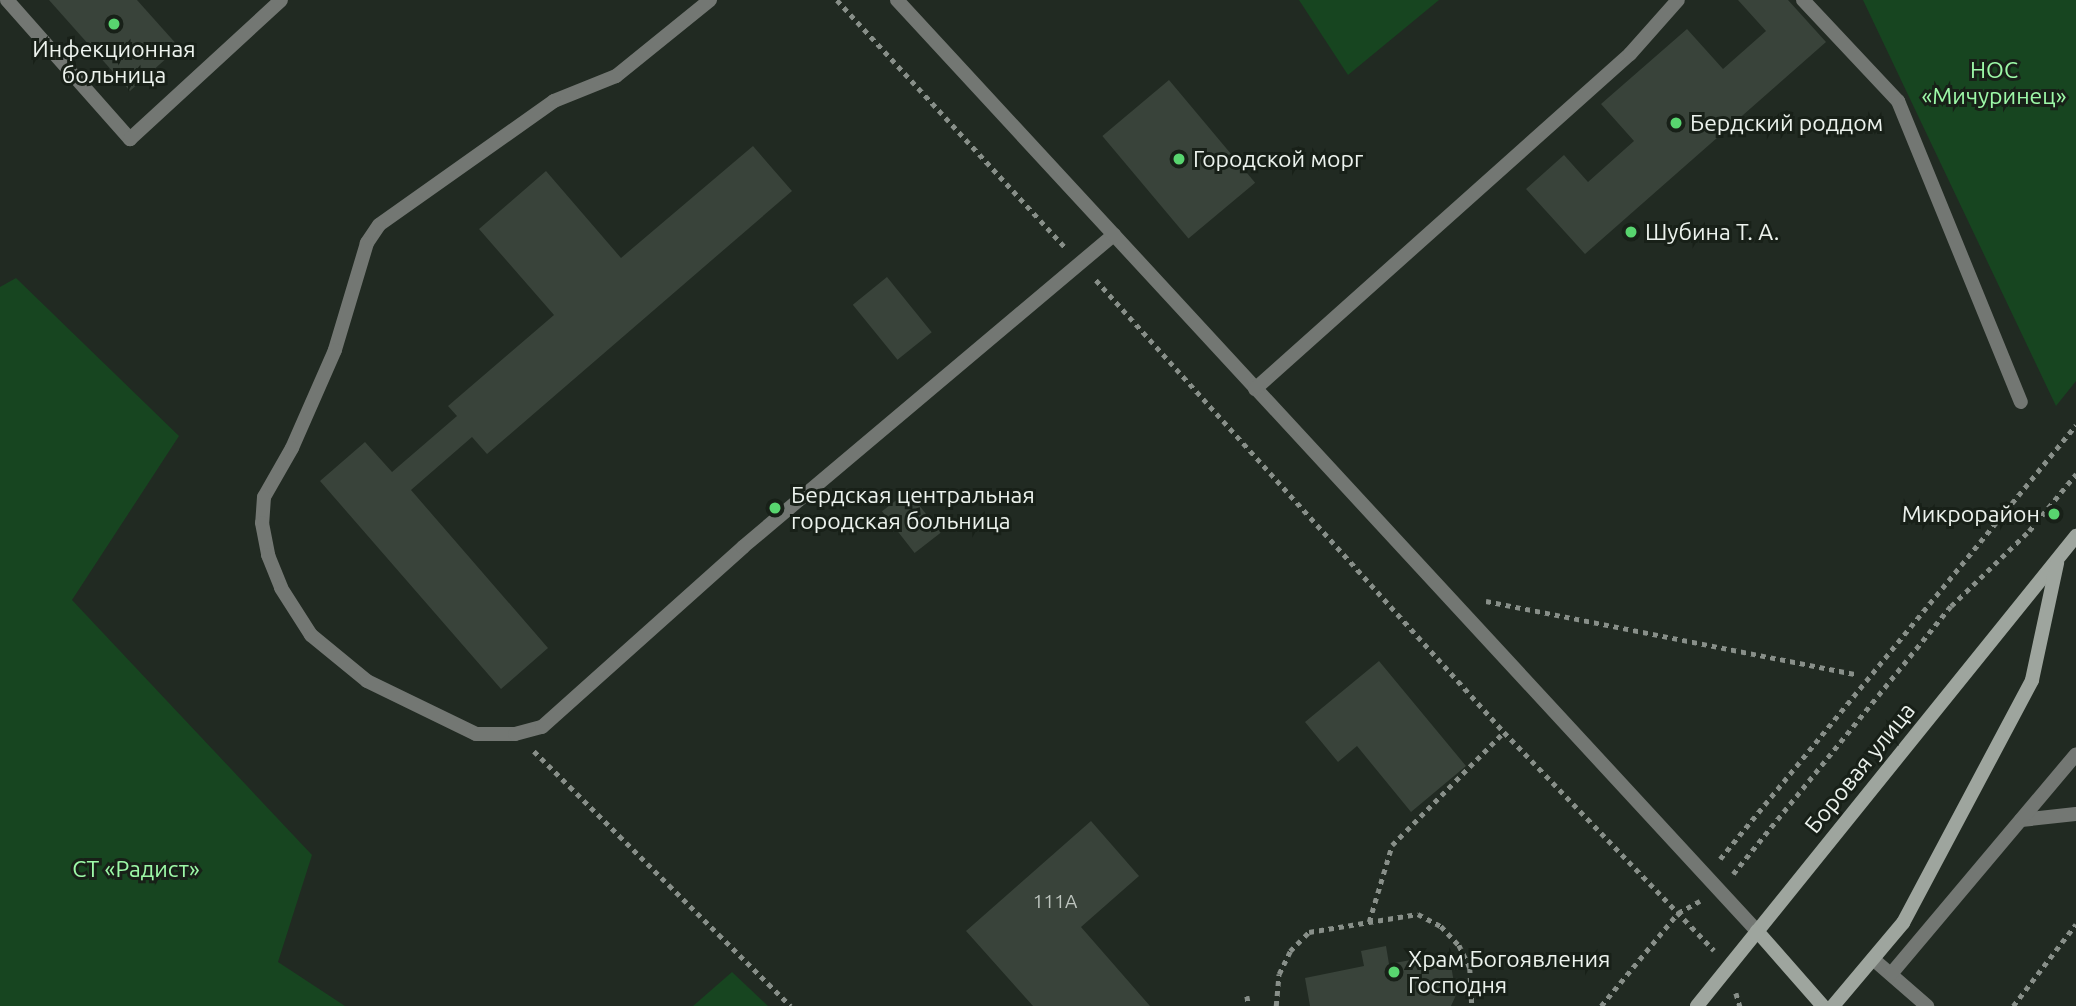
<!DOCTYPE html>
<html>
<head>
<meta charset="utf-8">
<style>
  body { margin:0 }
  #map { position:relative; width:2076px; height:1006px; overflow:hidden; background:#212a22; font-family:Ubuntu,sans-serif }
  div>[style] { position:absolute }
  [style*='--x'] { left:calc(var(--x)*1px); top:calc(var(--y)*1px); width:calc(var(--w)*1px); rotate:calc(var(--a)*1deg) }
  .green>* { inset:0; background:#174520 }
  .building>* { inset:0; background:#39433a; transform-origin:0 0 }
  .path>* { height:4.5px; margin-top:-2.25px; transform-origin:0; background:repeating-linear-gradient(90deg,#888f89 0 5px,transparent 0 10px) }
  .lane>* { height:14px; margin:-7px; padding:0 7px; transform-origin:7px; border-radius:7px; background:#737773 }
  .secondary>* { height:14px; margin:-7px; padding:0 7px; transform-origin:7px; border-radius:7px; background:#9ea59e }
  .dots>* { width:19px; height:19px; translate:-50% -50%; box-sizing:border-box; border:4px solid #182018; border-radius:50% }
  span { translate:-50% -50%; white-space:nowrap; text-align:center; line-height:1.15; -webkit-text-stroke:6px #182018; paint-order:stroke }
  .number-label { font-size:19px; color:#bfc6c0 }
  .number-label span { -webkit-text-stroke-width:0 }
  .poi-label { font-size:23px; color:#ecf2ed }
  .left { translate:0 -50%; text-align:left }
  .right { translate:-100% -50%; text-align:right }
  .park-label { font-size:23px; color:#9df9a8 }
  .street-label { font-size:23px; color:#ecf2ed }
</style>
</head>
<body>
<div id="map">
  <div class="green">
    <i style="clip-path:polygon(1299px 0,1439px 0,1348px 75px)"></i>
    <i style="clip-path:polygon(1863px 0,2076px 0,2076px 381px,2056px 406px)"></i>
    <i style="clip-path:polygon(16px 278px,179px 436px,72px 600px,312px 855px,278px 962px,345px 1006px,0 1006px,0 287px)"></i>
    <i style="clip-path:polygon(732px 972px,768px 1006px,693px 1006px)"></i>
  </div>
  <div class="building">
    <i style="clip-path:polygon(49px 0,137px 0,179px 47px,130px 91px)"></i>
    <i style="clip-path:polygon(1738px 0,1788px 0,1826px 42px,1585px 254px,1526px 189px,1564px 155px,1588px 182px,1634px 141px,1601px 104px,1687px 29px,1723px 69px,1766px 31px)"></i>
    <i style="left:1169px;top:80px;width:134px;height:87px;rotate:50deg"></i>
    <i style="clip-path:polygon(753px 146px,792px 191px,487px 454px,472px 437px,411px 490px,548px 648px,501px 689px,320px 481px,365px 442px,392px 472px,457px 416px,448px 406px,554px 315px,479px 229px,546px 171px,621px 258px)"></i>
    <i style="left:887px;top:277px;width:71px;height:44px;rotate:51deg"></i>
    <i style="left:908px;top:491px;width:53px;height:33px;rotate:52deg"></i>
    <i style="clip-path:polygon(1379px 661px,1466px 766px,1411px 812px,1357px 746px,1338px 762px,1305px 722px)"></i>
    <i style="clip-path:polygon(1091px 821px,1139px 876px,1081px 927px,1150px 1006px,1033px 1006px,966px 931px)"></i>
    <i style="clip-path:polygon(1386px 946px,1389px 964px,1438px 955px,1451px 965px,1456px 995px,1451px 1006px,1310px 1006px,1305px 978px,1364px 966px,1361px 951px)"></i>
  </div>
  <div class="path">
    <i style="--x:837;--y:0;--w:338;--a:47.3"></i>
    <i style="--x:1096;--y:280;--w:609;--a:47.93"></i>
    <i style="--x:1504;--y:732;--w:303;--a:46.1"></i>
    <i style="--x:1486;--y:601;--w:377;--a:11.2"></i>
    <i style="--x:534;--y:751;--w:362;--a:44.8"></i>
    <i style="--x:1720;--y:859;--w:561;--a:-50.64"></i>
    <i style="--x:1733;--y:874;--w:345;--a:-50.9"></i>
    <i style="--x:1951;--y:606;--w:108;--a:-43.9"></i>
    <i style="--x:2029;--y:531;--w:74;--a:-50.5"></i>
    <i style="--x:1369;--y:922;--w:80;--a:-73.4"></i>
    <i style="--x:1392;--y:845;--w:159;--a:-45.3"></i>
    <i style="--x:1736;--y:993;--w:14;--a:73"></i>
    <i style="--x:1247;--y:996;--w:10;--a:79"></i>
    <i style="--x:1276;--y:1006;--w:32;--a:-85"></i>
    <i style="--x:1279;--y:974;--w:25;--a:-64"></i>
    <i style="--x:1290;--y:951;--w:27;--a:-45"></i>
    <i style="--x:1309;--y:932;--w:110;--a:-9.4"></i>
    <i style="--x:1418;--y:914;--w:26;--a:28"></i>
    <i style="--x:1441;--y:926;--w:26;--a:47"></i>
    <i style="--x:1459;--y:945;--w:25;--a:64"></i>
    <i style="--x:1470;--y:968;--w:38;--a:87"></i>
    <i style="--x:1601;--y:1006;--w:121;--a:-50.4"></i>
    <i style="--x:1678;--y:913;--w:25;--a:-29"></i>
    <i style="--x:2013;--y:1006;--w:103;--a:-52.5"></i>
  </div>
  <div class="lane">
    <i style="--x:7;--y:0;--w:186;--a:48.5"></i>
    <i style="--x:130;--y:139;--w:205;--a:-42.6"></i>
    <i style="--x:710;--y:0;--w:121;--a:141"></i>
    <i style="--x:616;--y:76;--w:67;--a:158"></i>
    <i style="--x:554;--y:101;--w:214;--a:144.7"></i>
    <i style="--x:379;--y:225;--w:22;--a:124"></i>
    <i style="--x:367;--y:243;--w:112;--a:106.7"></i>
    <i style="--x:335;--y:350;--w:107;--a:113.7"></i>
    <i style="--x:292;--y:448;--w:56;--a:119.7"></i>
    <i style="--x:264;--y:497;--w:26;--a:94"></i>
    <i style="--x:262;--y:523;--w:33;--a:79"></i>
    <i style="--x:268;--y:555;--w:35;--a:68"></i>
    <i style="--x:281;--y:588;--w:56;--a:57.4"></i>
    <i style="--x:311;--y:635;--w:72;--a:39.4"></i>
    <i style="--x:367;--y:681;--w:121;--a:25.9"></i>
    <i style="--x:476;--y:734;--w:39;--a:0"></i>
    <i style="--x:515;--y:734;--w:28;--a:-15"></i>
    <i style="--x:542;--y:727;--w:270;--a:-41.8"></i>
    <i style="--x:743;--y:547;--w:485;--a:-40.1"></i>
    <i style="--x:897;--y:0;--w:1267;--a:47.27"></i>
    <i style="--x:1803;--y:0;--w:139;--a:46.8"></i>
    <i style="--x:1898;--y:101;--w:325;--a:67.8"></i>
    <i style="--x:1255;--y:389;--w:503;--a:-41.78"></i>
    <i style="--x:1630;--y:54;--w:72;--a:-48.4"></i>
    <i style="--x:2021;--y:820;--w:55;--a:-6.2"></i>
    <i style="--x:1873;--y:959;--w:72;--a:41"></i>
    <i style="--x:1891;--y:974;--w:287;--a:-49.9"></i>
  </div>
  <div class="secondary">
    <i style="--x:1757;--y:931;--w:100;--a:48.7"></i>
    <i style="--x:1697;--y:1006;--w:604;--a:-51.12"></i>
    <i style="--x:1833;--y:1006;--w:109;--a:-49.9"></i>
    <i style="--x:1903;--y:923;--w:275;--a:-62"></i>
    <i style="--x:2032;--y:680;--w:120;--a:-77.9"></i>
  </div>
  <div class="dots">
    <i style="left:114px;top:24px;background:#58d56f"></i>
    <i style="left:1676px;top:123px;background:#58d56f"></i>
    <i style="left:1179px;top:159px;background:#58d56f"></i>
    <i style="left:1631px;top:232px;background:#58d56f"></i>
    <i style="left:775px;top:508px;background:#58d56f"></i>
    <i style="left:2054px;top:514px;background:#58d56f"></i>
    <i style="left:1394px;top:972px;background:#58d56f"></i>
  </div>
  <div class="number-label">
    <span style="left:1055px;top:902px">111А</span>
  </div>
  <div class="poi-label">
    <span style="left:114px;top:62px">Инфекционная<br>больница</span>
    <span class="left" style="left:1690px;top:123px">Бердский роддом</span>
    <span class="left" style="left:1193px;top:159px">Городской морг</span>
    <span class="left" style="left:1645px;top:232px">Шубина Т. А.</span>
    <span class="left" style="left:791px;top:508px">Бердская центральная<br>городская больница</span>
    <span class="right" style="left:2040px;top:514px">Микрорайон</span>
    <span class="left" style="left:1408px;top:972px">Храм Богоявления<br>Господня</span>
  </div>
  <div class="park-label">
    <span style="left:1994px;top:83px">НОС<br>«Мичуринец»</span>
    <span style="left:136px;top:869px">СТ «Радист»</span>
  </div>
  <div class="street-label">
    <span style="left:1860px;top:768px;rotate:-51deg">Боровая улица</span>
  </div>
</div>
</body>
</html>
